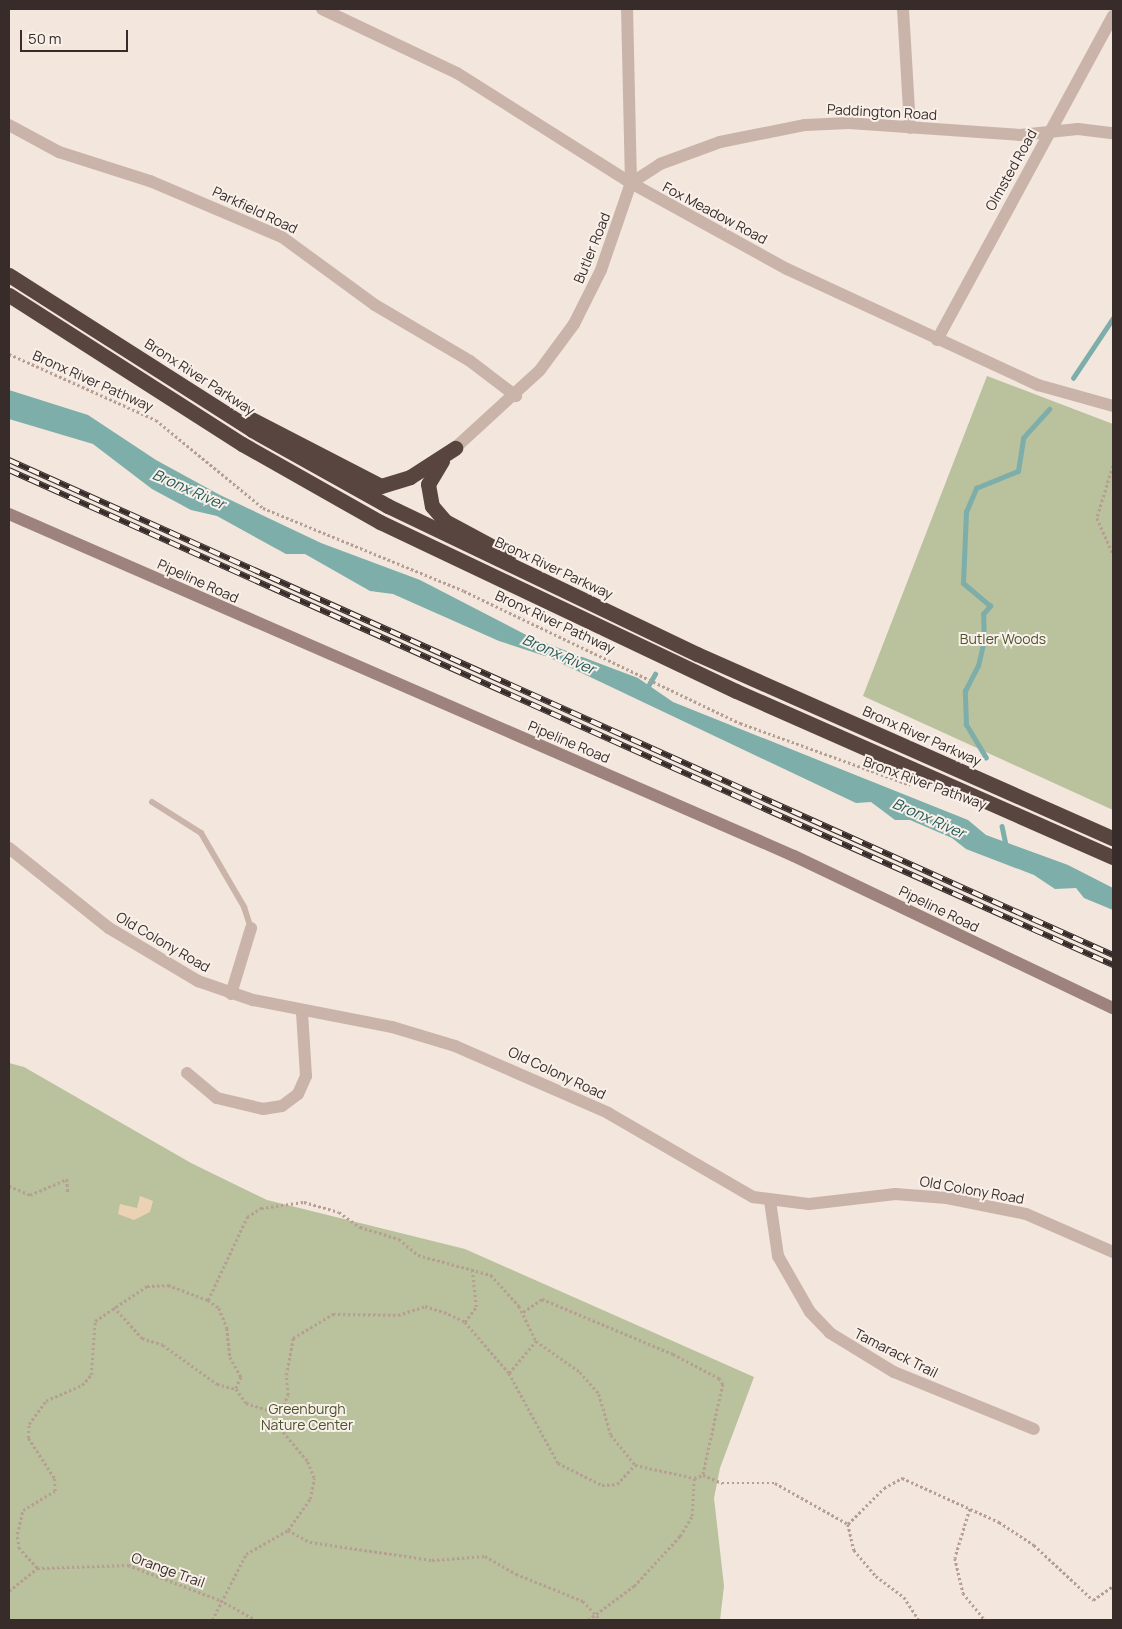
<!DOCTYPE html>
<html>
<head>
<meta charset="utf-8">
<style>
  body { margin:0 }
  #map { position:relative; width:1122px; height:1629px; overflow:hidden; background:#f2e6dd; font-family:Manrope,sans-serif }
  div>[style] { position:absolute }
  [style*='--x'] { left:calc(var(--x)*1px); top:calc(var(--y)*1px); width:calc(var(--w)*1px); rotate:calc(var(--a)*1deg) }
  .green>* { inset:0; background:#b9c19d }
  .sand>* { inset:0; background:#ecd2b5 }
  .water>* { inset:0; background:#7daeaa }
  .stream>* { height:4.5px; margin:-2.25px; padding:0 2.25px; transform-origin:2.25px; border-radius:2.25px; background:#7daeaa }
  .path>* { height:2.5px; margin-top:-1.25px; transform-origin:0; background:repeating-linear-gradient(90deg,#b69e93 0 2.5px,transparent 0 5px) }
  .lane>* { height:6px; margin:-3px; padding:0 3px; transform-origin:3px; border-radius:3px; background:#cab4a9 }
  .street>* { height:12px; margin:-6px; padding:0 6px; transform-origin:6px; border-radius:6px; background:#cab4a9 }
  .secondary>* { height:12px; margin:-6px; padding:0 6px; transform-origin:6px; border-radius:6px; background:#9d837b }
  .highway>* { height:15px; margin:-7.5px; padding:0 7.5px; transform-origin:7.5px; border-radius:7.5px; background:#584540 }
  .rail>* { height:5.5px; margin-top:-2.75px; transform-origin:0; background:repeating-linear-gradient(90deg,#f9f0ea 0 11px,#372c29 0 22px); box-sizing:border-box; border-block:1px solid #372c29 }
  span { translate:-50% -50%; white-space:nowrap; text-align:center; line-height:1.15; -webkit-text-stroke:4px #f9f0ea; paint-order:stroke }
  .street-label { font-size:14px; color:#372c29 }
  .park-label { font-size:14px; color:#4b552d }
  .water-label { font-size:15px; color:#1f5854; font-style:italic }
  .frame { position:absolute; inset:0; border:10px solid #372c29; pointer-events:none }
  .scale { position:absolute; left:20px; top:30px; width:108px; height:22px; box-sizing:border-box; border:2px solid #372c29; border-top:0; padding-left:6px; font-size:15px; line-height:18px; white-space:nowrap; color:#372c29; -webkit-text-stroke:4px #f9f0ea; paint-order:stroke }
</style>
</head>
<body>
<div id="map">
  <div class="green">
    <i style="clip-path:polygon(987px 376px,1113px 424px,1113px 810px,863px 696px)"></i>
    <i style="clip-path:polygon(9px 1063px,24px 1067px,191px 1163px,267px 1200px,465px 1249px,754px 1377px,720px 1468px,714px 1498px,724px 1586px,720px 1620px,9px 1620px)"></i>
  </div>
  <div class="sand">
    <i style="clip-path:polygon(140px 1196px,153px 1201px,150px 1212px,134px 1220px,118px 1214px,120px 1204px,137px 1208px)"></i>
  </div>
  <div class="water">
    <i style="clip-path:polygon(9px 390px,88px 415px,156px 460px,220px 495px,321px 543px,420px 580px,532px 638px,638px 678px,673px 702px,968px 820px,986px 835px,1068px 865px,1113px 888px,1113px 910px,1084px 898px,1076px 888px,1055px 889px,1034px 875px,966px 849px,952px 838px,910px 820px,895px 820px,871px 802px,856px 803px,548px 657px,499px 641px,393px 594px,370px 591px,305px 554px,286px 554px,217px 516px,191px 510px,152px 489px,93px 444px,9px 419px)"></i>
  </div>
  <div class="stream">
    <i style="--x:1073;--y:378;--w:72;--a:-56.3"></i>
    <i style="--x:647;--y:688;--w:16;--a:-60"></i>
    <i style="--x:986;--y:758;--w:39;--a:-121"></i>
    <i style="--x:966;--y:725;--w:34;--a:-92"></i>
    <i style="--x:965;--y:691;--w:28;--a:-63"></i>
    <i style="--x:978;--y:666;--w:26;--a:-77"></i>
    <i style="--x:984;--y:641;--w:27;--a:-92"></i>
    <i style="--x:983;--y:614;--w:11;--a:-49"></i>
    <i style="--x:990;--y:606;--w:35;--a:-140"></i>
    <i style="--x:963;--y:583;--w:71;--a:-87.6"></i>
    <i style="--x:966;--y:512;--w:26;--a:-67"></i>
    <i style="--x:976;--y:488;--w:45;--a:-22"></i>
    <i style="--x:1018;--y:471;--w:33;--a:-81"></i>
    <i style="--x:1023;--y:438;--w:39;--a:-48"></i>
    <i style="--x:1002;--y:826;--w:24;--a:78"></i>
  </div>
  <div class="path">
    <i style="--x:9;--y:354;--w:161;--a:24.2"></i>
    <i style="--x:156;--y:420;--w:139;--a:39.4"></i>
    <i style="--x:263;--y:508;--w:217;--a:22.4"></i>
    <i style="--x:464;--y:591;--w:306;--a:25.6"></i>
    <i style="--x:740;--y:723;--w:181;--a:20"></i>
    <i style="--x:1113;--y:466;--w:54;--a:107.1"></i>
    <i style="--x:1097;--y:518;--w:39;--a:66"></i>
    <i style="--x:9;--y:1186;--w:23;--a:23"></i>
    <i style="--x:30;--y:1195;--w:40;--a:-23.4"></i>
    <i style="--x:67;--y:1179;--w:14;--a:86"></i>
    <i style="--x:208;--y:1300;--w:92;--a:-64.8"></i>
    <i style="--x:247;--y:1217;--w:17;--a:-33"></i>
    <i style="--x:261;--y:1208;--w:43;--a:-7.9"></i>
    <i style="--x:304;--y:1202;--w:36;--a:16"></i>
    <i style="--x:339;--y:1212;--w:26;--a:36"></i>
    <i style="--x:360;--y:1227;--w:41;--a:17.1"></i>
    <i style="--x:399;--y:1239;--w:25;--a:40"></i>
    <i style="--x:418;--y:1255;--w:76;--a:15.3"></i>
    <i style="--x:491;--y:1275;--w:42;--a:47.9"></i>
    <i style="--x:519;--y:1306;--w:39;--a:64"></i>
    <i style="--x:114;--y:1307;--w:42;--a:47.9"></i>
    <i style="--x:142;--y:1338;--w:22;--a:18"></i>
    <i style="--x:163;--y:1345;--w:67;--a:35.8"></i>
    <i style="--x:217;--y:1384;--w:20;--a:15"></i>
    <i style="--x:236;--y:1389;--w:17;--a:54"></i>
    <i style="--x:246;--y:1403;--w:35;--a:18"></i>
    <i style="--x:523;--y:1312;--w:23;--a:-34"></i>
    <i style="--x:542;--y:1299;--w:142;--a:22.8"></i>
    <i style="--x:673;--y:1354;--w:52;--a:27.6"></i>
    <i style="--x:719;--y:1378;--w:7;--a:56"></i>
    <i style="--x:723;--y:1384;--w:93;--a:102.4"></i>
    <i style="--x:465;--y:1322;--w:19;--a:-54"></i>
    <i style="--x:476;--y:1307;--w:38;--a:-96"></i>
    <i style="--x:536;--y:1341;--w:54;--a:35.2"></i>
    <i style="--x:580;--y:1372;--w:29;--a:49"></i>
    <i style="--x:599;--y:1394;--w:43;--a:73.7"></i>
    <i style="--x:611;--y:1435;--w:38;--a:51"></i>
    <i style="--x:635;--y:1465;--w:60;--a:12.4"></i>
    <i style="--x:509;--y:1373;--w:42;--a:-49.8"></i>
    <i style="--x:703;--y:1475;--w:21;--a:23"></i>
    <i style="--x:722;--y:1483;--w:53;--a:0"></i>
    <i style="--x:775;--y:1483;--w:84;--a:29.3"></i>
    <i style="--x:848;--y:1524;--w:27;--a:77"></i>
    <i style="--x:854;--y:1550;--w:34;--a:50"></i>
    <i style="--x:876;--y:1576;--w:35;--a:37"></i>
    <i style="--x:904;--y:1597;--w:27;--a:57"></i>
    <i style="--x:694;--y:1478;--w:9;--a:-18"></i>
    <i style="--x:970;--y:1509;--w:51;--a:107"></i>
    <i style="--x:955;--y:1558;--w:36;--a:77"></i>
    <i style="--x:963;--y:1593;--w:35;--a:51"></i>
    <i style="--x:848;--y:1524;--w:51;--a:-45"></i>
    <i style="--x:884;--y:1488;--w:21;--a:-29"></i>
    <i style="--x:902;--y:1478;--w:107;--a:24.4"></i>
    <i style="--x:999;--y:1522;--w:42;--a:33.3"></i>
    <i style="--x:1034;--y:1545;--w:81;--a:43"></i>
    <i style="--x:1093;--y:1600;--w:24;--a:-35"></i>
    <i style="--x:288;--y:1530;--w:25;--a:29"></i>
    <i style="--x:310;--y:1542;--w:123;--a:8.4"></i>
    <i style="--x:432;--y:1560;--w:53;--a:-4.3"></i>
    <i style="--x:485;--y:1556;--w:36;--a:30"></i>
    <i style="--x:516;--y:1574;--w:72;--a:21.9"></i>
    <i style="--x:583;--y:1601;--w:26;--a:47"></i>
    <i style="--x:37;--y:1568;--w:26;--a:-133"></i>
    <i style="--x:19;--y:1549;--w:15;--a:-98"></i>
    <i style="--x:17;--y:1534;--w:25;--a:-76"></i>
    <i style="--x:23;--y:1510;--w:37;--a:-31"></i>
    <i style="--x:55;--y:1491;--w:13;--a:-94"></i>
    <i style="--x:54;--y:1478;--w:48;--a:-123"></i>
    <i style="--x:28;--y:1438;--w:14;--a:-86"></i>
    <i style="--x:29;--y:1424;--w:29;--a:-54"></i>
    <i style="--x:46;--y:1401;--w:39;--a:-24"></i>
    <i style="--x:82;--y:1385;--w:13;--a:-48"></i>
    <i style="--x:91;--y:1375;--w:54;--a:-85.8"></i>
    <i style="--x:95;--y:1321;--w:63;--a:-33.9"></i>
    <i style="--x:147;--y:1286;--w:21;--a:-3"></i>
    <i style="--x:168;--y:1285;--w:43;--a:20.6"></i>
    <i style="--x:208;--y:1300;--w:14;--a:36"></i>
    <i style="--x:219;--y:1308;--w:22;--a:68"></i>
    <i style="--x:227;--y:1328;--w:29;--a:84"></i>
    <i style="--x:230;--y:1357;--w:23;--a:61"></i>
    <i style="--x:241;--y:1377;--w:13;--a:113"></i>
    <i style="--x:37;--y:1568;--w:91;--a:-1.9"></i>
    <i style="--x:128;--y:1565;--w:98;--a:20.8"></i>
    <i style="--x:220;--y:1600;--w:41;--a:29.1"></i>
    <i style="--x:9;--y:1591;--w:36;--a:-39"></i>
    <i style="--x:212;--y:1620;--w:74;--a:-62.7"></i>
    <i style="--x:246;--y:1554;--w:48;--a:-29.7"></i>
    <i style="--x:288;--y:1530;--w:38;--a:-55"></i>
    <i style="--x:310;--y:1499;--w:21;--a:-79"></i>
    <i style="--x:314;--y:1478;--w:18;--a:-112"></i>
    <i style="--x:307;--y:1461;--w:40;--a:-130"></i>
    <i style="--x:281;--y:1430;--w:16;--a:-97"></i>
    <i style="--x:279;--y:1414;--w:21;--a:-65"></i>
    <i style="--x:288;--y:1395;--w:20;--a:-96"></i>
    <i style="--x:286;--y:1375;--w:38;--a:-79"></i>
    <i style="--x:293;--y:1338;--w:47;--a:-31"></i>
    <i style="--x:333;--y:1314;--w:65;--a:0.9"></i>
    <i style="--x:398;--y:1315;--w:28;--a:-18"></i>
    <i style="--x:425;--y:1306;--w:20;--a:18"></i>
    <i style="--x:444;--y:1312;--w:23;--a:25"></i>
    <i style="--x:465;--y:1322;--w:67;--a:49.2"></i>
    <i style="--x:509;--y:1373;--w:102;--a:61.4"></i>
    <i style="--x:558;--y:1463;--w:49;--a:26.6"></i>
    <i style="--x:602;--y:1485;--w:15;--a:-4"></i>
    <i style="--x:617;--y:1484;--w:26;--a:-47"></i>
    <i style="--x:588;--y:1620;--w:57;--a:-36.5"></i>
    <i style="--x:634;--y:1586;--w:68;--a:-47.4"></i>
    <i style="--x:680;--y:1536;--w:23;--a:-59"></i>
    <i style="--x:692;--y:1516;--w:38;--a:-87"></i>
  </div>
  <div class="lane">
    <i style="--x:152;--y:802;--w:58;--a:32.3"></i>
    <i style="--x:201;--y:833;--w:86;--a:59.8"></i>
    <i style="--x:244;--y:907;--w:22;--a:72"></i>
  </div>
  <div class="street">
    <i style="--x:322;--y:9;--w:149;--a:25.4"></i>
    <i style="--x:457;--y:73;--w:206;--a:32.3"></i>
    <i style="--x:631;--y:183;--w:178;--a:28.9"></i>
    <i style="--x:787;--y:269;--w:277;--a:24.8"></i>
    <i style="--x:1038;--y:385;--w:78;--a:15.6"></i>
    <i style="--x:903;--y:9;--w:119;--a:86.6"></i>
    <i style="--x:9;--y:125;--w:57;--a:28.4"></i>
    <i style="--x:59;--y:152;--w:96;--a:17.7"></i>
    <i style="--x:150;--y:181;--w:143;--a:23"></i>
    <i style="--x:282;--y:237;--w:115;--a:36.2"></i>
    <i style="--x:375;--y:305;--w:110;--a:30.5"></i>
    <i style="--x:470;--y:361;--w:58;--a:37.3"></i>
    <i style="--x:631;--y:183;--w:35;--a:-33"></i>
    <i style="--x:660;--y:164;--w:64;--a:-20.1"></i>
    <i style="--x:720;--y:142;--w:87;--a:-11.3"></i>
    <i style="--x:805;--y:125;--w:44;--a:-2.6"></i>
    <i style="--x:849;--y:123;--w:171;--a:4"></i>
    <i style="--x:1020;--y:135;--w:58;--a:-5.9"></i>
    <i style="--x:1078;--y:129;--w:35;--a:7"></i>
    <i style="--x:937;--y:340;--w:369;--a:-61.5"></i>
    <i style="--x:455;--y:448;--w:115;--a:-42.5"></i>
    <i style="--x:540;--y:370;--w:57;--a:-53.5"></i>
    <i style="--x:574;--y:324;--w:60;--a:-63.4"></i>
    <i style="--x:601;--y:270;--w:92;--a:-71"></i>
    <i style="--x:631;--y:183;--w:174;--a:-91.3"></i>
    <i style="--x:9;--y:848;--w:128;--a:38.7"></i>
    <i style="--x:109;--y:928;--w:104;--a:30.8"></i>
    <i style="--x:198;--y:981;--w:58;--a:19.1"></i>
    <i style="--x:253;--y:1000;--w:142;--a:11"></i>
    <i style="--x:392;--y:1027;--w:66;--a:16.8"></i>
    <i style="--x:455;--y:1046;--w:167;--a:23.6"></i>
    <i style="--x:608;--y:1113;--w:168;--a:30.1"></i>
    <i style="--x:753;--y:1197;--w:56;--a:7.1"></i>
    <i style="--x:809;--y:1204;--w:87;--a:-6.6"></i>
    <i style="--x:895;--y:1194;--w:52;--a:4.4"></i>
    <i style="--x:947;--y:1198;--w:81;--a:11.4"></i>
    <i style="--x:1026;--y:1214;--w:95;--a:23.6"></i>
    <i style="--x:231;--y:994;--w:69;--a:-73.1"></i>
    <i style="--x:187;--y:1073;--w:39;--a:40"></i>
    <i style="--x:217;--y:1098;--w:47;--a:13.4"></i>
    <i style="--x:263;--y:1109;--w:19;--a:-9"></i>
    <i style="--x:282;--y:1106;--w:20;--a:-37"></i>
    <i style="--x:298;--y:1094;--w:20;--a:-66"></i>
    <i style="--x:306;--y:1076;--w:64;--a:-93.6"></i>
    <i style="--x:770;--y:1201;--w:56;--a:81.7"></i>
    <i style="--x:778;--y:1256;--w:64;--a:60.3"></i>
    <i style="--x:810;--y:1312;--w:29;--a:46"></i>
    <i style="--x:830;--y:1333;--w:75;--a:31.4"></i>
    <i style="--x:894;--y:1372;--w:151;--a:22.2"></i>
  </div>
  <div class="secondary">
    <i style="--x:9;--y:514;--w:856;--a:23.54"></i>
    <i style="--x:794;--y:856;--w:353;--a:25.5"></i>
  </div>
  <div class="highway">
    <i style="--x:9;--y:275;--w:288;--a:32.5"></i>
    <i style="--x:252;--y:430;--w:156;--a:29.2"></i>
    <i style="--x:388;--y:506;--w:343;--a:25.6"></i>
    <i style="--x:697;--y:654;--w:455;--a:23.9"></i>
    <i style="--x:9;--y:295;--w:277;--a:32.6"></i>
    <i style="--x:242;--y:444;--w:159;--a:29.5"></i>
    <i style="--x:380;--y:522;--w:394;--a:25.4"></i>
    <i style="--x:736;--y:691;--w:412;--a:23.8"></i>
    <i style="--x:251;--y:419;--w:146;--a:27.3"></i>
    <i style="--x:381;--y:486;--w:30;--a:-17"></i>
    <i style="--x:410;--y:477;--w:54;--a:-32.8"></i>
    <i style="--x:442;--y:461;--w:27;--a:121"></i>
    <i style="--x:428;--y:484;--w:22;--a:80"></i>
    <i style="--x:432;--y:506;--w:20;--a:49"></i>
    <i style="--x:445;--y:521;--w:72;--a:28.4"></i>
  </div>
  <div class="rail">
    <i style="--x:9;--y:460;--w:1210;--a:24.15"></i>
    <i style="--x:9;--y:470;--w:1210;--a:24.15"></i>
  </div>
  <div class="street-label">
    <span style="left:882px;top:112px;rotate:3deg">Paddington Road</span>
    <span style="left:1011px;top:170px;rotate:-61deg">Olmsted Road</span>
    <span style="left:255px;top:210px;rotate:25deg">Parkfield Road</span>
    <span style="left:715px;top:213px;rotate:28deg">Fox Meadow Road</span>
    <span style="left:592px;top:248px;rotate:-68deg">Butler Road</span>
    <span style="left:200px;top:377px;rotate:33deg">Bronx River Parkway</span>
    <span style="left:93px;top:381px;rotate:24deg">Bronx River Pathway</span>
    <span style="left:554px;top:568px;rotate:25deg">Bronx River Parkway</span>
    <span style="left:198px;top:581px;rotate:24deg">Pipeline Road</span>
    <span style="left:555px;top:622px;rotate:25deg">Bronx River Pathway</span>
    <span style="left:922px;top:736px;rotate:24deg">Bronx River Parkway</span>
    <span style="left:569px;top:742px;rotate:23deg">Pipeline Road</span>
    <span style="left:925px;top:783px;rotate:20deg">Bronx River Pathway</span>
    <span style="left:939px;top:909px;rotate:26deg">Pipeline Road</span>
    <span style="left:163px;top:942px;rotate:30deg">Old Colony Road</span>
    <span style="left:557px;top:1073px;rotate:25deg">Old Colony Road</span>
    <span style="left:972px;top:1190px;rotate:10deg">Old Colony Road</span>
    <span style="left:896px;top:1353px;rotate:27deg">Tamarack Trail</span>
    <span style="left:168px;top:1570px;rotate:20deg">Orange Trail</span>
  </div>
  <div class="park-label">
    <span style="left:1003px;top:639px">Butler Woods</span>
    <span style="left:307px;top:1417px">Greenburgh<br>Nature Center</span>
  </div>
  <div class="water-label">
    <span style="left:189px;top:489px;rotate:24deg">Bronx River</span>
    <span style="left:559px;top:654px;rotate:24deg">Bronx River</span>
    <span style="left:929px;top:818px;rotate:24deg">Bronx River</span>
  </div>
  <div class="frame"></div>
  <div class="scale">50 m</div>
</div>
</body>
</html>
